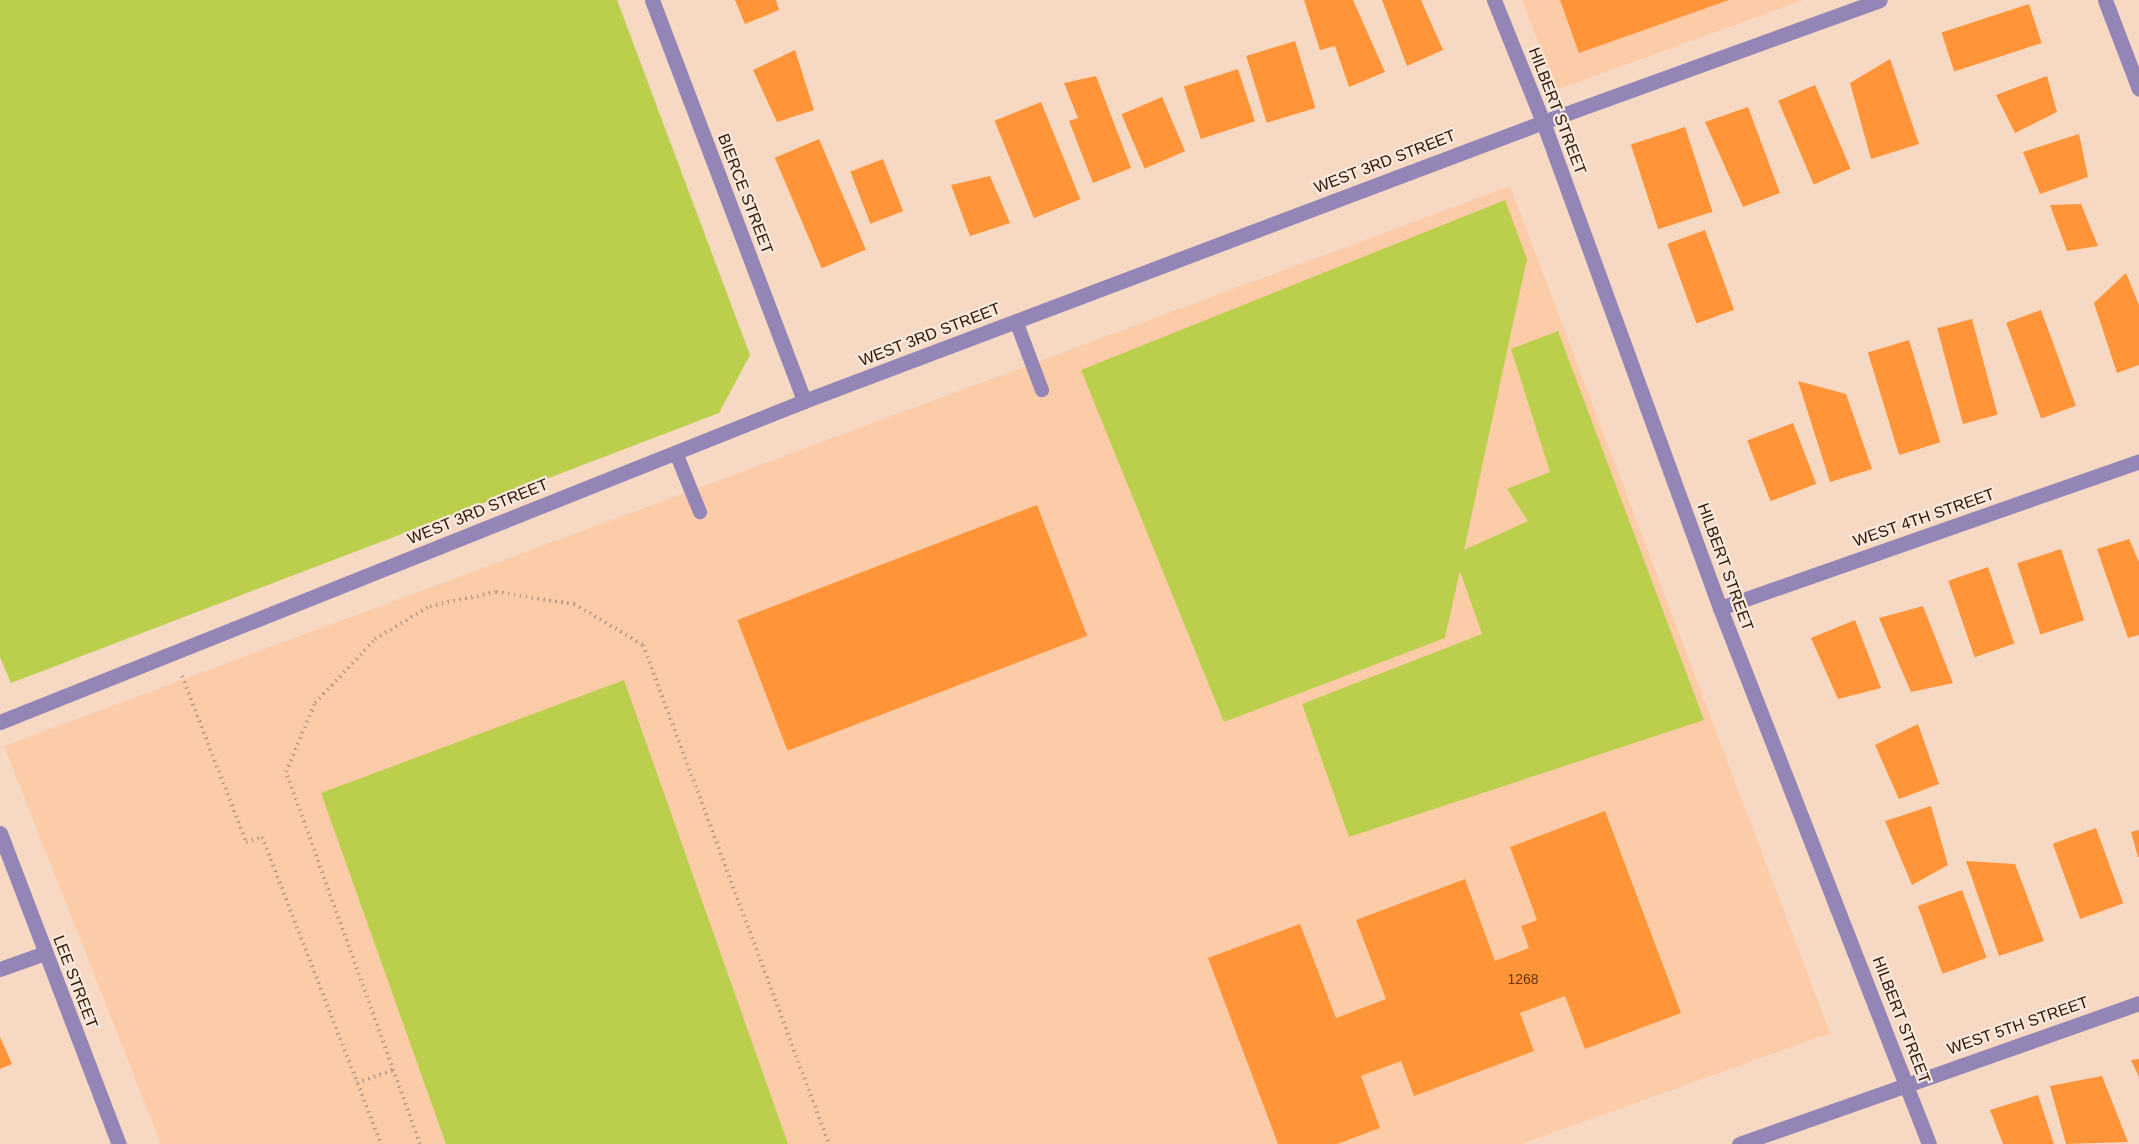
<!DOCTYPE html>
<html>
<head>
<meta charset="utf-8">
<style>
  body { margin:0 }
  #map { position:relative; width:2139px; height:1144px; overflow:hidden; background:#f6d8c3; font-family:Arial,sans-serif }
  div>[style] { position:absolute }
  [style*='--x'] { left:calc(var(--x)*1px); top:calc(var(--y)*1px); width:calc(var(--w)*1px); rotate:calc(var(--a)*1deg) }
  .built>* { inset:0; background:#fccca9 }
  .green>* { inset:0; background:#bbcf4c }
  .building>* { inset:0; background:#ff9538; transform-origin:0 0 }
  .path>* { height:4px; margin-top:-2px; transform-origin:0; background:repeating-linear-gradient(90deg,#b99c87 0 1.5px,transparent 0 6px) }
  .service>* { height:14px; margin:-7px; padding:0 7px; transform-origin:7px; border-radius:7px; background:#9385b6 }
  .minor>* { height:15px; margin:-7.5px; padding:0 7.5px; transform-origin:7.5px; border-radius:7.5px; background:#9385b6 }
  .tertiary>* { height:15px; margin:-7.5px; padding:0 7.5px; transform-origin:7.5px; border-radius:7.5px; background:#9385b6 }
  span { translate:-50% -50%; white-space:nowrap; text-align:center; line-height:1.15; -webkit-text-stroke:4.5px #f8e9de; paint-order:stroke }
  .number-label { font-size:14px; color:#63340e }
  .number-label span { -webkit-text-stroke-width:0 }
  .street-label { font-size:16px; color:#2f1400 }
</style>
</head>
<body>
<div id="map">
  <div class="built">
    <i style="clip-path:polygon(1522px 0,1803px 0,1556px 90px)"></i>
    <i style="clip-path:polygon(1510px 186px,1830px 1033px,1521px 1144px,161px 1144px,4px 746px)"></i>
  </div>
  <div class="green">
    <i style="clip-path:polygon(0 0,617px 0,750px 355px,719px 413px,11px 683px,0 657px)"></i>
    <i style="clip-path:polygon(1505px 200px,1527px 259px,1464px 550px,1528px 521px,1507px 489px,1550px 472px,1511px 349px,1558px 331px,1704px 720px,1349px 837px,1302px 704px,1482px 634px,1460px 571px,1445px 638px,1224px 722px,1081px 370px)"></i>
    <i style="clip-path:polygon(624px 680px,788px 1144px,446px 1144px,321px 793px)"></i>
  </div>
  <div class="building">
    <i style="clip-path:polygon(735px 0,776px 0,779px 10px,745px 24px)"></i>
    <i style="clip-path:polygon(1304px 0,1353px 0,1385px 72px,1349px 87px,1335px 46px,1320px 50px)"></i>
    <i style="clip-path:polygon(1382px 0,1421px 0,1443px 50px,1407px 66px)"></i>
    <i style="clip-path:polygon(1560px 0,1729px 0,1579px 53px)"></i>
    <i style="left:2029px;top:4px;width:41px;height:92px;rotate:72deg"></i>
    <i style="left:1295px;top:41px;width:70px;height:51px;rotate:73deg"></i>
    <i style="clip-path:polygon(795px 50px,814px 110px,777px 122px,753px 70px)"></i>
    <i style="clip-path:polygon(1890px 59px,1919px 144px,1871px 159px,1850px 83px)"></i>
    <i style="left:1238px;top:69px;width:55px;height:57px;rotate:72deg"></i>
    <i style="clip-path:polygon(1096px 76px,1131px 168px,1093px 183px,1069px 121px,1078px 118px,1064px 83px)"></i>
    <i style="clip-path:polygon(2047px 76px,2057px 112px,2015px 133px,1996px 95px)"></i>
    <i style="left:1815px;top:85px;width:91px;height:40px;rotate:67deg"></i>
    <i style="left:1162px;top:97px;width:59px;height:44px;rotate:67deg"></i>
    <i style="left:1041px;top:102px;width:105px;height:50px;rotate:68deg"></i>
    <i style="clip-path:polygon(1748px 107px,1780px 193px,1743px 207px,1705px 122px)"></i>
    <i style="left:1685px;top:127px;width:89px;height:57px;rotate:72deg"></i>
    <i style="clip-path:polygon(2079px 134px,2088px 177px,2040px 194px,2023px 152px)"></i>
    <i style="left:819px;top:139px;width:120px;height:48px;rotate:67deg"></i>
    <i style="left:883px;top:159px;width:56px;height:35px;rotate:69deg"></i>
    <i style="clip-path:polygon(990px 176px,1010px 223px,970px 236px,951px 185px)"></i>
    <i style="clip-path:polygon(2081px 204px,2098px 246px,2067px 251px,2050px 205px)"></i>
    <i style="left:1705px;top:230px;width:85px;height:40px;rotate:70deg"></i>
    <i style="clip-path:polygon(2126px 273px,2139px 305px,2139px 365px,2117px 373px,2094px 303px)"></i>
    <i style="left:2041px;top:310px;width:102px;height:37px;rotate:70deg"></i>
    <i style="left:1972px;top:319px;width:99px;height:36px;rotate:75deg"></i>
    <i style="left:1909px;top:340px;width:107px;height:43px;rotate:73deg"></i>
    <i style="clip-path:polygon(1798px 381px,1846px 394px,1872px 469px,1830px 482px)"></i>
    <i style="left:1793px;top:423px;width:65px;height:49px;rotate:69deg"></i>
    <i style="left:1037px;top:505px;width:140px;height:321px;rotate:69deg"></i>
    <i style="clip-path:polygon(2129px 539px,2139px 562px,2139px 635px,2128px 638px,2097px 549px)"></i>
    <i style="left:2061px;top:549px;width:75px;height:46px;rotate:72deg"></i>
    <i style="left:1988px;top:567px;width:81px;height:42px;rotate:71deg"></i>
    <i style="clip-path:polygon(1923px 606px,1953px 683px,1911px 692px,1879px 618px)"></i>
    <i style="clip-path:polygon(1855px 620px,1881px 688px,1838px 699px,1811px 638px)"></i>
    <i style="clip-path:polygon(1918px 724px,1939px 784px,1899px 799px,1875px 745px)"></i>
    <i style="clip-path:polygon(1931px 806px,1948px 865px,1912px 885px,1885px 821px)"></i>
    <i style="clip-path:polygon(1605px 811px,1681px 1013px,1585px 1049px,1565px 996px,1520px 1013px,1534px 1051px,1414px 1096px,1401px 1061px,1361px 1076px,1380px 1128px,1337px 1144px,1278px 1144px,1208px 958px,1300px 924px,1336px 1018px,1386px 999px,1356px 920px,1465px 879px,1495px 961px,1529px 948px,1521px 926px,1537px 920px,1510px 847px)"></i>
    <i style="left:2096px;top:828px;width:80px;height:46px;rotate:70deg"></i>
    <i style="clip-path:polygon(2139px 830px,2139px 857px,2138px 857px,2131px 832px)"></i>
    <i style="clip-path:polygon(1966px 861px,2015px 864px,2044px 941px,1999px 956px)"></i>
    <i style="left:1962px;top:890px;width:72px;height:47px;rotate:70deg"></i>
    <i style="clip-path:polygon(0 1037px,12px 1064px,0 1069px)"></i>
    <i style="clip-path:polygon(2139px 1059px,2139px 1077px,2131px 1060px)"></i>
    <i style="clip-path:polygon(2102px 1076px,2128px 1142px,2066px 1144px,2050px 1086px)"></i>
    <i style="clip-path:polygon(2038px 1095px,2054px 1144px,2003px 1144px,1990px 1110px)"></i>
  </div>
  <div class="path">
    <i style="--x:182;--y:676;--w:178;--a:68.9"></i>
    <i style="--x:246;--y:842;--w:17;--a:-17"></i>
    <i style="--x:262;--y:837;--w:329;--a:68.8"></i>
    <i style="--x:357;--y:1083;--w:38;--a:-20"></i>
    <i style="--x:420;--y:1144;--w:395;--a:-109.8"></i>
    <i style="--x:286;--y:772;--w:75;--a:-67.2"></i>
    <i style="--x:315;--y:703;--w:88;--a:-46.8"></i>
    <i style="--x:375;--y:639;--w:64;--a:-31"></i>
    <i style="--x:430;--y:606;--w:67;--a:-12"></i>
    <i style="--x:496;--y:592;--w:79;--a:8.7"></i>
    <i style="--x:574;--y:604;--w:80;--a:30.7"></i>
    <i style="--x:643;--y:645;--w:533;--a:69.56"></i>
  </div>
  <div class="service">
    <i style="--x:1016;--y:321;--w:74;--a:69.4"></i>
    <i style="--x:676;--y:453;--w:64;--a:67.9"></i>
  </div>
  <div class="minor">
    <i style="--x:1494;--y:0;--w:131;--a:68.1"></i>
    <i style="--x:1543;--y:122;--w:358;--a:-19.9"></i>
    <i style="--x:2105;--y:0;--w:95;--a:69.1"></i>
    <i style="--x:1720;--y:608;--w:444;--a:-19.3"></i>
    <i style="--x:0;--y:969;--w:48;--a:-19.6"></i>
  </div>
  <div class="tertiary">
    <i style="--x:652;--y:0;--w:429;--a:69.2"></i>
    <i style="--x:0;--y:722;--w:866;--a:-21.76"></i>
    <i style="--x:804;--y:401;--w:790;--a:-20.68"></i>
    <i style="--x:1543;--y:122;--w:517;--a:69.99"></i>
    <i style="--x:1720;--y:608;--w:575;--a:68.7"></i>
    <i style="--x:0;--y:833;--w:333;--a:69.1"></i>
    <i style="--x:1739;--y:1144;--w:424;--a:-19.4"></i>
  </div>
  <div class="number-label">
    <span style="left:1523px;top:979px">1268</span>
  </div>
  <div class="street-label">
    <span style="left:1557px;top:111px;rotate:69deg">HILBERT STREET</span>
    <span style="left:1385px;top:162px;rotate:-21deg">WEST 3RD STREET</span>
    <span style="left:745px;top:194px;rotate:69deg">BIERCE STREET</span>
    <span style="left:930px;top:335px;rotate:-21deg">WEST 3RD STREET</span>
    <span style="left:478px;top:512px;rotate:-22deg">WEST 3RD STREET</span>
    <span style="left:1924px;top:518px;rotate:-19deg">WEST 4TH STREET</span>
    <span style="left:1725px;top:567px;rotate:70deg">HILBERT STREET</span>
    <span style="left:75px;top:982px;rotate:69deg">LEE STREET</span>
    <span style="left:1901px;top:1020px;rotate:69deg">HILBERT STREET</span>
    <span style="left:2018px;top:1026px;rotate:-19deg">WEST 5TH STREET</span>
  </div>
</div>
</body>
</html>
